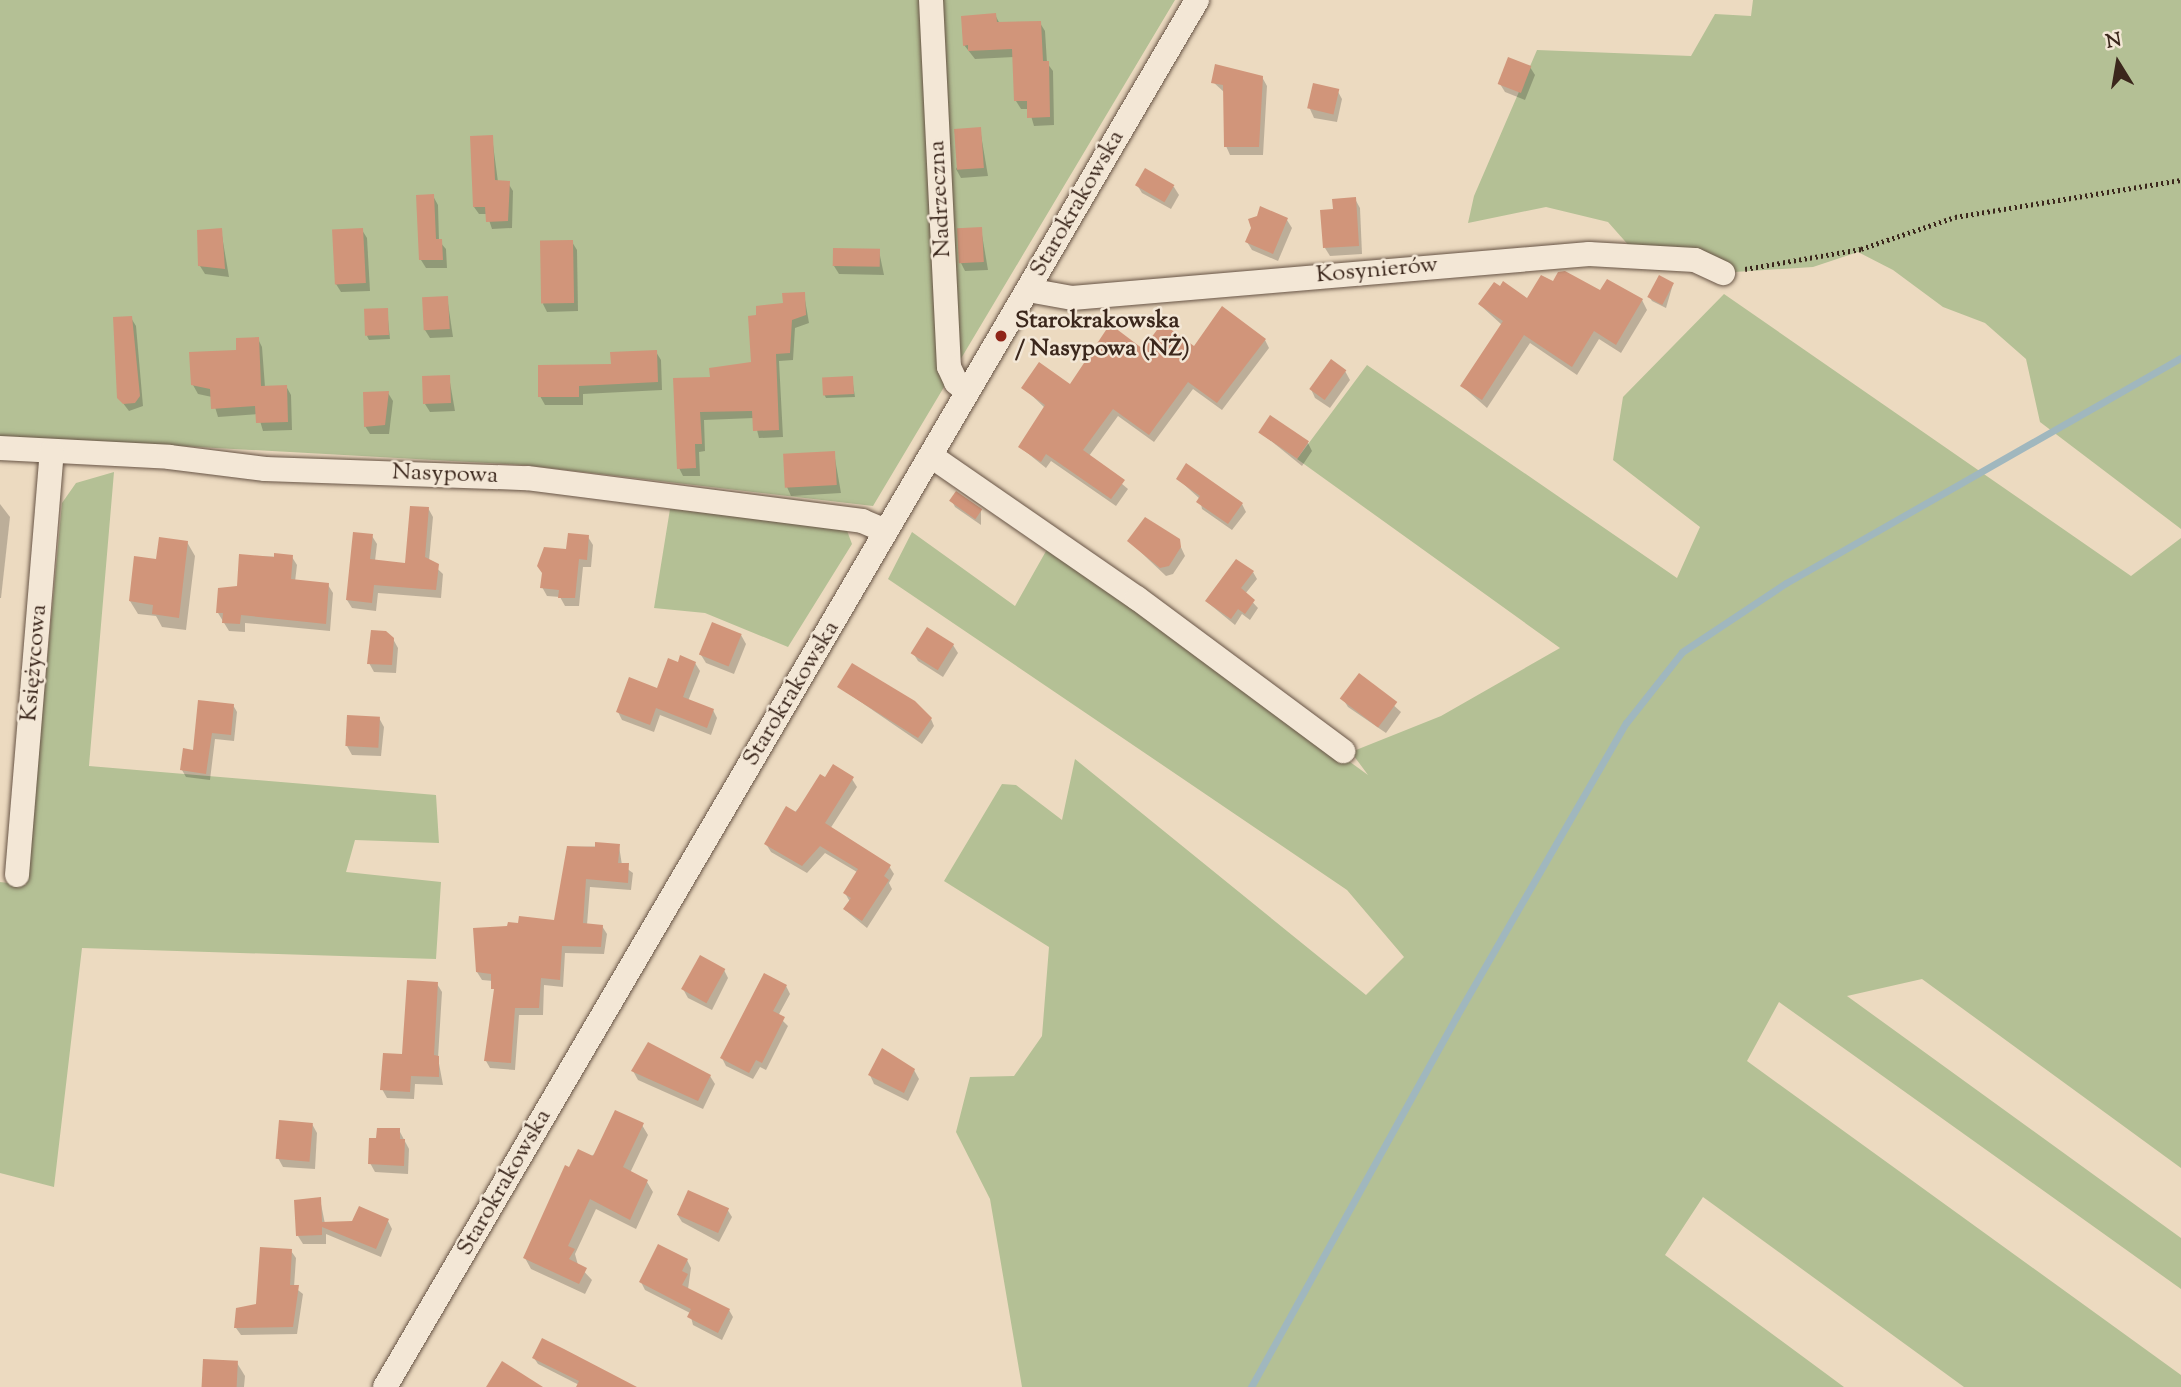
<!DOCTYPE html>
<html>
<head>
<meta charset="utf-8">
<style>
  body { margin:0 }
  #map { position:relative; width:2181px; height:1387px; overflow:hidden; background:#ecdac0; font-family:"Sorts Mill Goudy",serif }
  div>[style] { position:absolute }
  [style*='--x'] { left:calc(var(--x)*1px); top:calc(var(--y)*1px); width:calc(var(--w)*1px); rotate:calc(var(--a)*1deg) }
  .green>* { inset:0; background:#b4c095 }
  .shadow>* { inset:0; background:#0003 }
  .stream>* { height:7px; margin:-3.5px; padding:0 3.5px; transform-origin:3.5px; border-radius:3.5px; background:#a0b7be }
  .building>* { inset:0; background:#d1957a; transform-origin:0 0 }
  .path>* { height:4.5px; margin-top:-2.25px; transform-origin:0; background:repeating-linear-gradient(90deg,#3b271c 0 2px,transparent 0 5.5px) }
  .roads { filter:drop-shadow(0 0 2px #675445) drop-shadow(0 0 2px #675445) }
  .minor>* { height:24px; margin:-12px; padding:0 12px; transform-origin:12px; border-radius:12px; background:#f3e7d6 }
  .dots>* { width:19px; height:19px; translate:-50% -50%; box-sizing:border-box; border:4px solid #f3e7d6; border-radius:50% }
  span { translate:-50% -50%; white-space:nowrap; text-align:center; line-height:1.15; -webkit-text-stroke:5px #f3e7d6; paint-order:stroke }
  .street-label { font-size:24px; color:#3b271c }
  .poi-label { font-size:24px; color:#3b271c; font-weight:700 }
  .left { translate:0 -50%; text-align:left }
  .north { position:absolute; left:2083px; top:28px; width:70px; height:70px; -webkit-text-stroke:5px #f3e7d6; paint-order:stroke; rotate:349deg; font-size:19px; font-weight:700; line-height:28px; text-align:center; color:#3b271c }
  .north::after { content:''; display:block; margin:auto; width:24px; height:32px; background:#3b271c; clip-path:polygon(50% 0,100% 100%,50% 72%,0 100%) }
</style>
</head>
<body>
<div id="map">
  <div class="green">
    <i style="clip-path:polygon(0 0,1175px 0,873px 506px,524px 465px,0 436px)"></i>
    <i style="clip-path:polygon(1753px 0,2181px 0,2181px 529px,2040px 422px,2026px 359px,1985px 323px,1943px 307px,1893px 270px,1858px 252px,1813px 267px,1704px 274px,1639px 257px,1608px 222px,1546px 207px,1468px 223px,1474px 196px,1537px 50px,1691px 56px,1715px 14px,1751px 16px)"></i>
    <i style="clip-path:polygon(1724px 294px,2131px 576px,2181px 538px,2181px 1168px,1922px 979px,1847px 996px,2181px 1238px,2181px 1289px,1779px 1002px,1747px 1061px,2181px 1375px,2181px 1387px,1964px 1387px,1703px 1197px,1665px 1255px,1844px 1387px,1022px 1387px,990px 1199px,956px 1132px,970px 1077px,1014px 1076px,1042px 1036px,1049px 947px,944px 881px,1002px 784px,1016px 785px,1062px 820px,1075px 759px,1366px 995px,1404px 957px,1347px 890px,888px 579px,912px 532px,1015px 606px,1050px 544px,1368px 775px,1351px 752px,1441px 716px,1560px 648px,1297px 459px,1367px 365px,1677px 578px,1700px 527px,1613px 460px,1623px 397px)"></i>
    <i style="clip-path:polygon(114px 472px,89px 766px,436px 795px,439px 843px,355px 840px,346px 872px,441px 882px,436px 959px,82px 948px,54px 1187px,0 1173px,0 882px,26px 885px,62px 503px,76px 483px)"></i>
    <i style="clip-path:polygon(670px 509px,846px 528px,852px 544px,788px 647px,705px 613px,654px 608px)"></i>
  </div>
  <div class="shadow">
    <i style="clip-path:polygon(995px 15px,1000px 24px,1040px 23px,1045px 31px,1047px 63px,1053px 71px,1054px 125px,1034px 126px,1029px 109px,1021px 109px,1016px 101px,1014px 57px,975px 59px,964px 45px)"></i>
    <i style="clip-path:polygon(1530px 67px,1535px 75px,1525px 100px,1505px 92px,1500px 84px)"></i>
    <i style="clip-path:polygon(1262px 77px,1267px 86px,1263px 155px,1230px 155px,1226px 146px,1224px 92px,1213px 82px)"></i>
    <i style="clip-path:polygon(1337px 90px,1342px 99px,1337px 122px,1314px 118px,1310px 109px)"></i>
    <i style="clip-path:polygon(980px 129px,988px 176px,961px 178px,956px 169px)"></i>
    <i style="clip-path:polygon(492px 137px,498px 182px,508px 183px,513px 191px,512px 228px,492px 229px,487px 214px,479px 214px,474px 207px)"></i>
    <i style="clip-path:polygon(1137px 185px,1174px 187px,1179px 195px,1171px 209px,1142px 193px)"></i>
    <i style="clip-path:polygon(433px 196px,438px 205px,439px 241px,446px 249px,447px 268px,426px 268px,421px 260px)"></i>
    <i style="clip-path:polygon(1355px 199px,1360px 208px,1362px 254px,1330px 256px,1325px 248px,1335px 210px)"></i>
    <i style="clip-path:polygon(1287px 220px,1292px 228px,1278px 261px,1252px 250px,1247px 242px)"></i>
    <i style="clip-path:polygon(981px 229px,988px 270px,965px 271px,961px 263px)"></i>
    <i style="clip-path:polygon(221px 230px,229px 277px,205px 274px,200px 266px)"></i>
    <i style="clip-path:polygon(362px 230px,367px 238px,370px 291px,341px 292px,336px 284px)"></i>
    <i style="clip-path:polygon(572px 242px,577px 250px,578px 311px,547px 312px,543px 304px)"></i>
    <i style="clip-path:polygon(879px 251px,884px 275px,839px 274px,834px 266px)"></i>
    <i style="clip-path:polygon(1553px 284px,1642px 300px,1647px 310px,1621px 353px,1599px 339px,1577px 375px,1530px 343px,1487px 408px,1462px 386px,1502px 325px,1480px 305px,1528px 301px)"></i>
    <i style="clip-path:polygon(1673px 284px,1666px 308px,1652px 301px,1650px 298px)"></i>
    <i style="clip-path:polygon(804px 294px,809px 323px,795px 328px,793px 360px,779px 361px,783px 437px,759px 438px,754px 418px,704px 420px,705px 451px,699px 452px,700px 476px,683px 476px,679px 468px,711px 379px,753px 364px,785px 305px)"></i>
    <i style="clip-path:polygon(447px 297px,453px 337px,430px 338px,425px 330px)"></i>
    <i style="clip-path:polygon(387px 310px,390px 339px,369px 340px,367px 336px)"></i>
    <i style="clip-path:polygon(131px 318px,136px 326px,143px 406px,129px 411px,119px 398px)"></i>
    <i style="clip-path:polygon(258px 339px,262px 347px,265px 387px,286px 386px,291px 395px,292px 430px,263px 431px,258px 414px,218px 417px,212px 397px,198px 394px,193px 385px)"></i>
    <i style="clip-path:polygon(1265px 340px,1269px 348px,1222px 410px,1193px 389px,1154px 442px,1118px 416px,1089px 456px,1128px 489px,1116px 506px,1051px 461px,1046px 468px,1020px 447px,1045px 408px,1024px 388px,1071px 386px,1143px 352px)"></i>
    <i style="clip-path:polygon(656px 352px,661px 360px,662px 390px,583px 394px,583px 405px,545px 405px,540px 396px)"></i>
    <i style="clip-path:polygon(1345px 371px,1350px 380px,1330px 408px,1315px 398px,1311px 389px)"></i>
    <i style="clip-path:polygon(449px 377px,455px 411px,430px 412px,425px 404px)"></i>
    <i style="clip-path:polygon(852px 378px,855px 397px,826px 398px,824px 394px)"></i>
    <i style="clip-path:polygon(388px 393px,393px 401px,389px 434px,370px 434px,365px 426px)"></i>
    <i style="clip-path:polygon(1260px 432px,1308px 443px,1312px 451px,1302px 466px)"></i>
    <i style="clip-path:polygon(834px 453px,841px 493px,791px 496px,787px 487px)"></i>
    <i style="clip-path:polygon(1178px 479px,1242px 504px,1246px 512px,1232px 530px,1202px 509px,1200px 499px)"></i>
    <i style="clip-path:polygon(952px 501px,981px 511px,981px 525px,955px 507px)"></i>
    <i style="clip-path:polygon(0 504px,10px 517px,1px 598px,0 598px)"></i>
    <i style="clip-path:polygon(428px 508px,433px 517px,429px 561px,443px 574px,441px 598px,378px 593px,376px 611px,352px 608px,347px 600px,372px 536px,377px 544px,375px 561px,407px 565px)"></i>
    <i style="clip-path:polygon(588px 537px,593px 545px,591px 567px,583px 567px,579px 606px,565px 606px,560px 597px,547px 596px,542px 587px,543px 573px)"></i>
    <i style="clip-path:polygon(1129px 541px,1178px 541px,1185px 556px,1173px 574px,1166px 576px)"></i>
    <i style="clip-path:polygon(187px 542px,195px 556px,186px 630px,162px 627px,156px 616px,138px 614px,130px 601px,158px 561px)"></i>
    <i style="clip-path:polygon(241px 556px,292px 557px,297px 565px,295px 582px,328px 585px,333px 593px,330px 631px,245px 623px,245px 632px,229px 631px,218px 613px,238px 587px)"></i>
    <i style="clip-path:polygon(1253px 572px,1257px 579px,1245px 594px,1258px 608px,1250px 620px,1242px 614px,1235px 625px,1207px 602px)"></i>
    <i style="clip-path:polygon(741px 635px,746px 644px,734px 674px,706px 663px,701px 655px)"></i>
    <i style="clip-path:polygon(393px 639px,398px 648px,396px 673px,374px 672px,369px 663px)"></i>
    <i style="clip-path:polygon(953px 645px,958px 653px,943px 677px,918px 661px,913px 653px)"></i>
    <i style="clip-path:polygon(695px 663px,700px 671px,688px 701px,713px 710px,717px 718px,711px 735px,660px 715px,654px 732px,622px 720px,618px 712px,658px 690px,679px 664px)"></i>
    <i style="clip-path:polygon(1360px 675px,1401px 712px,1386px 733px,1348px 707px,1343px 699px)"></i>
    <i style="clip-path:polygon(839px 687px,931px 719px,934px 726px,922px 744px)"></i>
    <i style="clip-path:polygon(233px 705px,237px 712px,234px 741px,215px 739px,210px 780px,186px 777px,182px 770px)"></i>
    <i style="clip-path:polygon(379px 718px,384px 727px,381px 756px,352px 755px,347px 746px)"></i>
    <i style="clip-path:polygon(825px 779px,852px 779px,857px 787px,830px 829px,889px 866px,894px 874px,889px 883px,892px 889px,867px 928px,845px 910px,850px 902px,845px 893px,857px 872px,825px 853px,807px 873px,771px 852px,766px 844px)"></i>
    <i style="clip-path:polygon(619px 846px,622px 865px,633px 873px,631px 890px,590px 887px,587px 925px,602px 926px,607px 934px,604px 954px,565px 953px,563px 987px,544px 985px,543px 1015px,519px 1015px,515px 1070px,490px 1068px,486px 1061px,495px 994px,493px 981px,482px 980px,477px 972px,555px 922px,569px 847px)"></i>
    <i style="clip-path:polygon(724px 970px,728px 978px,712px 1010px,688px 998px,683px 989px)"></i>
    <i style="clip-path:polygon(437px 984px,442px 992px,438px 1058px,443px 1085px,415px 1084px,414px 1099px,387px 1098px,382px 1089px,404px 1056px)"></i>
    <i style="clip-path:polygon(786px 986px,790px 994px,778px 1016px,788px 1026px,766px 1070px,760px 1067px,753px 1079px,726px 1066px,722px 1058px)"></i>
    <i style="clip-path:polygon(914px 1070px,919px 1079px,908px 1101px,874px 1084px,870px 1075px)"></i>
    <i style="clip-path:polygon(633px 1071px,710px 1076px,715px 1084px,703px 1109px,638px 1080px)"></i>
    <i style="clip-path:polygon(312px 1124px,317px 1133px,315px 1169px,283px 1167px,278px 1158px)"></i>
    <i style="clip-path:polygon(642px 1125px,648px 1135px,630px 1173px,647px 1182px,653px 1192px,636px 1229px,596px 1209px,575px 1254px,578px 1265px,592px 1280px,585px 1294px,531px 1269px,525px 1258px,570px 1169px)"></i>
    <i style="clip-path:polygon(399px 1130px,409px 1149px,408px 1174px,375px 1172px,370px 1163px,378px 1140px)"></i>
    <i style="clip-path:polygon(320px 1199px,325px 1224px,388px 1221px,392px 1229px,381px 1257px,326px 1234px,326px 1244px,303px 1244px,298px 1236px)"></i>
    <i style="clip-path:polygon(727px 1209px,732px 1217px,719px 1242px,682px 1222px,677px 1214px)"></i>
    <i style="clip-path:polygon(291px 1251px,296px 1258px,294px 1287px,303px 1294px,297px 1334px,241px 1335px,236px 1328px,258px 1305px)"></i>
    <i style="clip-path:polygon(687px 1260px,691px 1268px,688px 1289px,729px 1310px,733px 1317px,722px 1340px,693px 1325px,690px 1313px,645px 1290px,641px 1282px)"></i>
    <i style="clip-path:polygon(534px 1358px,625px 1387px,583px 1387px,538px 1364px)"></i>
    <i style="clip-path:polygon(237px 1363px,245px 1376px,244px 1387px,202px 1387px)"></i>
  </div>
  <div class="stream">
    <i style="--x:1251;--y:1387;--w:423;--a:-61"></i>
    <i style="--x:1456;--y:1017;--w:340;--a:-60"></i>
    <i style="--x:1626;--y:723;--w:90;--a:-51.7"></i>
    <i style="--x:1682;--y:652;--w:125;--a:-33.6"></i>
    <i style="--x:1786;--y:583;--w:455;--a:-29.7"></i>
  </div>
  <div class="building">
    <i style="clip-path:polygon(996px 13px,997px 22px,1041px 21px,1043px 61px,1049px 61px,1050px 117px,1027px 118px,1027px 101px,1014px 101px,1012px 49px,968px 51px,968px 45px,963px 46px,961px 16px)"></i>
    <i style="left:1508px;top:57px;width:25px;height:29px;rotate:21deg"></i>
    <i style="clip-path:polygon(1215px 64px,1263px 76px,1259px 147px,1224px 147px,1223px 85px,1211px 83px)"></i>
    <i style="left:1313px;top:83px;width:27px;height:26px;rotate:13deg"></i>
    <i style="left:981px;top:127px;width:41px;height:27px;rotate:86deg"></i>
    <i style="clip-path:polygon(493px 135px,495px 180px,510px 181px,508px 221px,486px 222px,485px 207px,473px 207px,470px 136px)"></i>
    <i style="left:1145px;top:168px;width:34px;height:20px;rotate:30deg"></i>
    <i style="clip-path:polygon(434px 194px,436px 239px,442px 239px,443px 260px,419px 260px,416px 195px)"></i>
    <i style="clip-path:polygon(1356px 197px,1359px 246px,1323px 248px,1320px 210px,1333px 209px,1332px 199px)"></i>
    <i style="clip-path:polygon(1260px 206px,1288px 218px,1273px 254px,1245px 242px,1251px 228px,1248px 219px,1257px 216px)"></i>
    <i style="left:982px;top:227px;width:35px;height:25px;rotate:87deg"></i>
    <i style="clip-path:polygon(222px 228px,225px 269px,198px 266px,197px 230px)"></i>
    <i style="left:363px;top:228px;width:55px;height:31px;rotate:87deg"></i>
    <i style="left:573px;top:240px;width:63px;height:33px;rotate:89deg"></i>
    <i style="left:833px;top:248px;width:47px;height:18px;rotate:1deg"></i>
    <i style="clip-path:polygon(1565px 271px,1600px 290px,1607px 279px,1643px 299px,1616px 345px,1594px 331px,1572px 367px,1524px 335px,1482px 400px,1460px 386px,1503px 321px,1478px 304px,1494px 282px,1500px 286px,1503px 281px,1527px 298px,1541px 275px,1553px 281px,1558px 272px)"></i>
    <i style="left:1659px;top:275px;width:17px;height:25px;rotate:28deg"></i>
    <i style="clip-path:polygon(805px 292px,806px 315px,792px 320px,790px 353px,776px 354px,779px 430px,753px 431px,752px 411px,700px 412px,702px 444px,695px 444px,696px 468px,677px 469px,673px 378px,710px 377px,709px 368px,751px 362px,748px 316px,756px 315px,756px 306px,783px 303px,782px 293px)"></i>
    <i style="left:448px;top:296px;width:33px;height:26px;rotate:87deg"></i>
    <i style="clip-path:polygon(1222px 306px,1266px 339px,1217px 403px,1188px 382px,1149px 435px,1113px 409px,1083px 450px,1125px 480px,1111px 499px,1046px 454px,1041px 462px,1018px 447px,1045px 405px,1021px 388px,1039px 362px,1070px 384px,1110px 324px,1143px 349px,1162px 323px,1194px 346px)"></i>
    <i style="left:388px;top:308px;width:27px;height:24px;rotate:88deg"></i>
    <i style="clip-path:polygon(132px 316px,140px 396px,135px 403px,123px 404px,117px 398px,113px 317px)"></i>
    <i style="clip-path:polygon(259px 337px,261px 386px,287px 385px,288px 422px,256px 423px,255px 406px,211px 409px,210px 389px,191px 385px,189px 352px,236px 350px,236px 338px)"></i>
    <i style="clip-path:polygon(657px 350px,658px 382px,579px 386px,579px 397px,538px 397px,538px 365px,611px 364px,610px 352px)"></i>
    <i style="left:1331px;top:359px;width:19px;height:37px;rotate:36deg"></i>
    <i style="left:450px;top:375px;width:28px;height:28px;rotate:88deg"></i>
    <i style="left:853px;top:376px;width:18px;height:31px;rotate:87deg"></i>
    <i style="clip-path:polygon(389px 391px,385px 425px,364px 427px,363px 392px)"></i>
    <i style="left:1270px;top:415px;width:47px;height:21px;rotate:34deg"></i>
    <i style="left:835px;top:451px;width:34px;height:52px;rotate:87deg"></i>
    <i style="clip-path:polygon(1186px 463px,1243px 503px,1228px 524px,1196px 502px,1200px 496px,1176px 479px)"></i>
    <i style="left:956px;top:491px;width:32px;height:12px;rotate:35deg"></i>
    <i style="clip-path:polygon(410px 506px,429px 507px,425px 557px,439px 564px,436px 590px,374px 585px,372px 603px,346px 600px,353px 532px,373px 534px,370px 559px,405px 563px)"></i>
    <i style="clip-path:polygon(1145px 517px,1180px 539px,1181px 547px,1169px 566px,1160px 568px,1127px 541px)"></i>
    <i style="clip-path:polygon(568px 533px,589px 535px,587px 560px,579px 559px,575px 598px,558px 598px,559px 590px,540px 588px,542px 573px,537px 566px,544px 547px,566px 549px)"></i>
    <i style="clip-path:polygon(159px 537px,188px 541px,179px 618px,152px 614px,153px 605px,129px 601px,134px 556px,156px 559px)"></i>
    <i style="clip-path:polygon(274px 553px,293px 555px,291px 579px,329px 583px,326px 624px,241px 615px,240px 624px,222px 623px,223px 613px,216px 613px,218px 588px,237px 586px,239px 554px,274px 557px)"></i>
    <i style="clip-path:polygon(1236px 559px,1254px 571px,1241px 588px,1255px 600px,1245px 614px,1238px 609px,1231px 619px,1205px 601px)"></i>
    <i style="left:712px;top:622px;width:32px;height:35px;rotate:22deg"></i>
    <i style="left:927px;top:627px;width:32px;height:31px;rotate:32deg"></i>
    <i style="clip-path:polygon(371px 630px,386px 631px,394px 638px,392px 665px,367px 664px)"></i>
    <i style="clip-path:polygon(680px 655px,696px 662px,683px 697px,714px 709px,707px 728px,656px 708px,650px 725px,616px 712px,629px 677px,657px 688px,668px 658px,678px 662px)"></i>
    <i style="clip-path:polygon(852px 663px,915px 701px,932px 718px,918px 738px,837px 687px)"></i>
    <i style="left:1359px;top:673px;width:48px;height:32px;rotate:37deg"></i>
    <i style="clip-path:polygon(198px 700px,234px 704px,231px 735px,212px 733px,206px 774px,180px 770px,183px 748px,193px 750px)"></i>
    <i style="left:347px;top:715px;width:33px;height:31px;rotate:3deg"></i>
    <i style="clip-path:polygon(833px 764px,854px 777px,825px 823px,891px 865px,884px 876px,889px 880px,862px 921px,843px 909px,851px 898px,843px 893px,858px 869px,820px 846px,802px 866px,764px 844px,786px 806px,796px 812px,820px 774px,825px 777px)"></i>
    <i style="clip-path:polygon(595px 842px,620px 844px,618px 863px,629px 863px,628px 883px,586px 879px,583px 923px,603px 925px,601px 947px,562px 946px,560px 980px,541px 978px,539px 1008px,515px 1008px,511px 1063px,484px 1061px,494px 989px,491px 989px,491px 974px,476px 972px,473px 928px,507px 926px,508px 922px,518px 923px,519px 916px,554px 920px,567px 846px,595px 847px)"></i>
    <i style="left:700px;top:955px;width:29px;height:39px;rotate:29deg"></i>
    <i style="clip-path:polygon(764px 973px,787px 985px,773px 1011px,785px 1017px,762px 1063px,756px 1060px,749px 1073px,720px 1058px)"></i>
    <i style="clip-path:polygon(407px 980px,438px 982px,434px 1055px,439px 1056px,439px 1077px,411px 1076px,410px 1092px,380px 1090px,383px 1053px,402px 1054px)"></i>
    <i style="clip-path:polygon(648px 1042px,711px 1075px,698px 1101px,631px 1071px)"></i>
    <i style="clip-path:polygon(882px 1048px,915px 1069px,904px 1093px,868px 1075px)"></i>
    <i style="clip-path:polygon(615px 1110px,644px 1123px,623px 1167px,648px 1180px,630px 1220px,590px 1199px,568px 1246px,575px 1249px,569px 1259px,587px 1268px,579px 1284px,523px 1258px,565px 1165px,569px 1167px,578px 1149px,593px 1156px)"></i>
    <i style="left:279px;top:1120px;width:34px;height:39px;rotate:5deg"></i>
    <i style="clip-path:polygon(377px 1128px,400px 1128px,400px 1139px,405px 1139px,404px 1166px,368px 1164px,369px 1138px,376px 1138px)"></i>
    <i style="left:688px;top:1190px;width:45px;height:27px;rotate:24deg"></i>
    <i style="clip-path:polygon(321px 1197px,322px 1222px,352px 1221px,359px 1206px,389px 1219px,376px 1249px,322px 1227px,322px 1235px,296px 1236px,294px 1200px)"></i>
    <i style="clip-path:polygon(658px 1244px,688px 1259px,682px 1271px,688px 1274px,682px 1285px,730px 1309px,718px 1333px,687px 1317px,691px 1309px,639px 1282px)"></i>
    <i style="clip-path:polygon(260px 1247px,292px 1249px,290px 1285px,299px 1285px,293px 1327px,234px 1328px,236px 1308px,256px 1304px)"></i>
    <i style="clip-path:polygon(542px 1338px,564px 1349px,637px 1387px,576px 1387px,579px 1381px,532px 1358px)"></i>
    <i style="left:203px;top:1359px;width:35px;height:28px;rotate:3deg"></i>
    <i style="clip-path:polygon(502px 1361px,543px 1387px,486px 1387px)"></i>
  </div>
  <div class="path">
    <i style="--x:1745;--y:269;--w:118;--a:-9.8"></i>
    <i style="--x:1861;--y:249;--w:99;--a:-18.8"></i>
    <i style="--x:1955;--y:217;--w:229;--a:-9.3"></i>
  </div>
  <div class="roads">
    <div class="minor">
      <i style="--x:931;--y:0;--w:367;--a:87.2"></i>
      <i style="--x:949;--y:367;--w:17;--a:65"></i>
      <i style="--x:956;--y:382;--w:15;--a:42"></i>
      <i style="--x:1028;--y:290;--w:45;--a:10.3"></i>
      <i style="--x:1072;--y:298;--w:519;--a:-4.86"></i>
      <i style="--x:1589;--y:254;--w:106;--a:3.2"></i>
      <i style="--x:1695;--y:260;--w:31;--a:25"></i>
      <i style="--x:0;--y:448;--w:169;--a:3"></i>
      <i style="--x:169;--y:457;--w:97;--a:7.1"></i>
      <i style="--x:265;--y:469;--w:262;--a:2"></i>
      <i style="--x:527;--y:478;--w:338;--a:7.3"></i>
      <i style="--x:862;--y:521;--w:26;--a:23"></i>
      <i style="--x:931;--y:456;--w:250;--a:34.6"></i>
      <i style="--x:1137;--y:598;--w:257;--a:36.6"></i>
      <i style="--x:17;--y:875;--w:425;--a:-85.3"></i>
      <i style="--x:385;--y:1387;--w:1607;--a:-59.65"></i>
    </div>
  </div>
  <div class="dots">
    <i style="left:1001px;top:336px;background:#8f2418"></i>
  </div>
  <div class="street-label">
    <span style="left:941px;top:199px;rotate:-93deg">Nadrzeczna</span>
    <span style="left:1078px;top:204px;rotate:-60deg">Starokrakowska</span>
    <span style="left:1377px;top:271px;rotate:-5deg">Kosynierów</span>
    <span style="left:445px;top:475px;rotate:2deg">Nasypowa</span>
    <span style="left:35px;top:663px;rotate:-85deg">Księżycowa</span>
    <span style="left:792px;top:694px;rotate:-59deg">Starokrakowska</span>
    <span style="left:505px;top:1183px;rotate:-60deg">Starokrakowska</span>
  </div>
  <div class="poi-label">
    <span class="left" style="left:1015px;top:336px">Starokrakowska<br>/ Nasypowa (NŻ)</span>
  </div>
  <div class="north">N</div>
</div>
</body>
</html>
